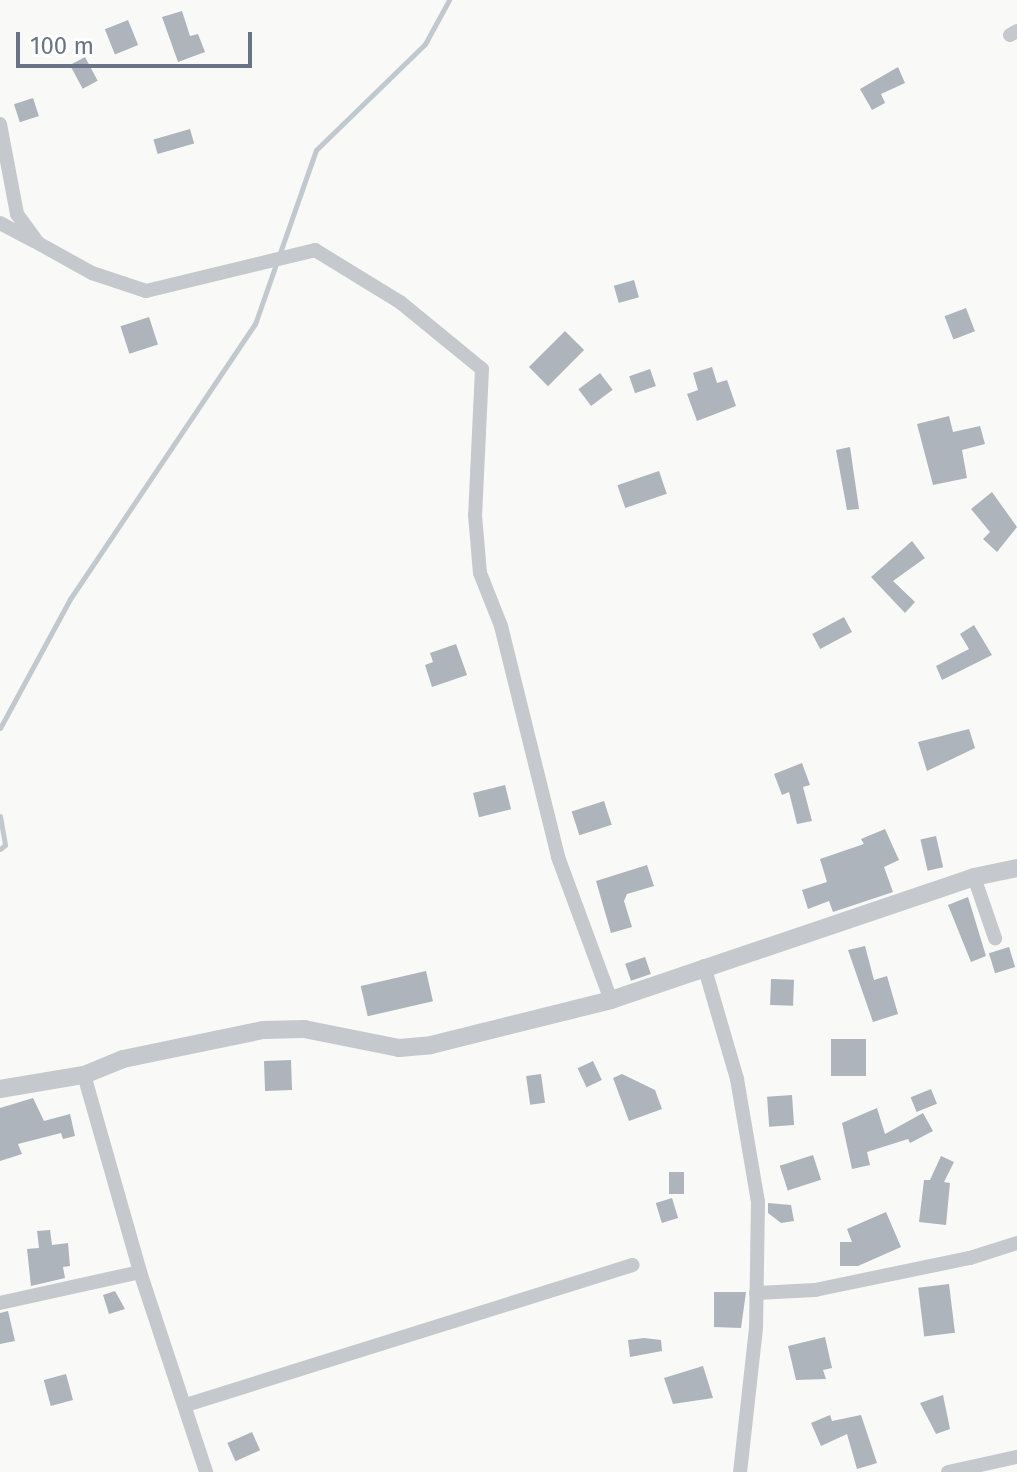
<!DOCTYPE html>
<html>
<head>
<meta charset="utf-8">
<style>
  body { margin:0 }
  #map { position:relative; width:1017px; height:1472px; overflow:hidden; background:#f9f9f7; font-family:"Fira Sans",sans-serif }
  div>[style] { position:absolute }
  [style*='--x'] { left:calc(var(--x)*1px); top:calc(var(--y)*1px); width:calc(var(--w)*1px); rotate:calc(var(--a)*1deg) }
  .stream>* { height:5px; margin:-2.5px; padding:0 2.5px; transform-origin:2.5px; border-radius:2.5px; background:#c1c8ce }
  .building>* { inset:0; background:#aeb4bb; transform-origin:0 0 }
  .minor>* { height:14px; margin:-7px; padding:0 7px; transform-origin:7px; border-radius:7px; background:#c5c8cc }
  .tertiary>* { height:18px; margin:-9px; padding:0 9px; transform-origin:9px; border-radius:9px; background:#c5c8cc }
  span { translate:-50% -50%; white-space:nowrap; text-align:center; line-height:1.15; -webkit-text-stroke:8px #fff; paint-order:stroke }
  .scale { position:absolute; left:16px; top:32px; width:236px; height:36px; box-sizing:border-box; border:4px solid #697487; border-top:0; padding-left:10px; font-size:24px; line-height:28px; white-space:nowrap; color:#697487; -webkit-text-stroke:6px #fff; paint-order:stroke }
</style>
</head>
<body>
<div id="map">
  <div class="stream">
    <i style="--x:0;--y:728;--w:147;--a:-61.5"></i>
    <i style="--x:70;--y:599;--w:331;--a:-56.1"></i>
    <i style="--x:255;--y:324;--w:184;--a:-70.7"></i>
    <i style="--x:316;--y:150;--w:152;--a:-44.2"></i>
    <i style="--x:425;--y:44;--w:50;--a:-61.4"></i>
    <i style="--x:0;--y:816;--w:29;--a:80"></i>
    <i style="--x:5;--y:845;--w:6;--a:141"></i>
  </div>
  <div class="building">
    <i style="clip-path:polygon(182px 11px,190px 36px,198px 34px,205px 52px,178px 62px,162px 17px)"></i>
    <i style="left:128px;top:20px;width:27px;height:25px;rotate:68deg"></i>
    <i style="left:85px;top:57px;width:27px;height:17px;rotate:62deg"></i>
    <i style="clip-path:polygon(898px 67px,905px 83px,881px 94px,885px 103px,872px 110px,860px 89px)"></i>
    <i style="left:33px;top:98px;width:19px;height:20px;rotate:72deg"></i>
    <i style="left:190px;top:129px;width:15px;height:38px;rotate:74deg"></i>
    <i style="left:634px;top:280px;width:18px;height:21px;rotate:74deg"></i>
    <i style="left:966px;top:308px;width:25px;height:23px;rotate:69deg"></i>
    <i style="left:149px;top:317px;width:29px;height:30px;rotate:72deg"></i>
    <i style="left:565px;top:331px;width:27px;height:51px;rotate:45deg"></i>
    <i style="clip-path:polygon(712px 367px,717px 383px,727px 380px,736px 406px,697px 421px,687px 394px,698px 390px,693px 373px)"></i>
    <i style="left:650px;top:369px;width:18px;height:22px;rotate:71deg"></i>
    <i style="left:600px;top:373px;width:21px;height:27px;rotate:53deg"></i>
    <i style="clip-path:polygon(949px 416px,953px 432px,980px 426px,985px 444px,962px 450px,967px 478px,933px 485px,917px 424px)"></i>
    <i style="clip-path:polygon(850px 447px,859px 509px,847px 510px,836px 450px)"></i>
    <i style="left:659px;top:471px;width:24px;height:44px;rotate:71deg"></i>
    <i style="clip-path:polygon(992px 492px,1017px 527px,997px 552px,983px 539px,990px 532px,971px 509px)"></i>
    <i style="clip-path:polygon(912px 541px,925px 558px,893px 581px,915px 602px,905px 613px,871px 577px)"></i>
    <i style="left:844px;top:617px;width:17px;height:36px;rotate:62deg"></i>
    <i style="clip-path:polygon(974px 625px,992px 655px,942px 680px,936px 666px,969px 649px,960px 634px)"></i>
    <i style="clip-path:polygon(456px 644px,467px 675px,432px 687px,425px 665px,433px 662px,430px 653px)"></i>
    <i style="clip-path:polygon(969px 729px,975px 748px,927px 771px,918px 742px)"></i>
    <i style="clip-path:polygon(802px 763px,810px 785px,803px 787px,812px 821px,797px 824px,789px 792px,782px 795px,774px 774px)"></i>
    <i style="left:505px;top:785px;width:25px;height:33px;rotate:76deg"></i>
    <i style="left:604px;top:801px;width:25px;height:34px;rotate:72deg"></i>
    <i style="clip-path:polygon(885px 829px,899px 860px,884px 867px,893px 892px,833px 912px,829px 901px,808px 909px,802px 890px,827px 882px,820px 859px,864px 844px,861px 839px)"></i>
    <i style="left:936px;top:836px;width:32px;height:16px;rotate:77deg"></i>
    <i style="clip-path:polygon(647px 865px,654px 886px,627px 894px,624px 901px,632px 927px,611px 933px,596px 881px)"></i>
    <i style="clip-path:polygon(968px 897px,986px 956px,971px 962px,948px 905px)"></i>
    <i style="clip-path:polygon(865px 946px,874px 980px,887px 976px,898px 1014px,873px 1022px,848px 950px)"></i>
    <i style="left:1009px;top:947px;width:21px;height:21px;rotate:73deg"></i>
    <i style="left:645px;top:957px;width:18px;height:21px;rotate:71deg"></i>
    <i style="left:426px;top:971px;width:31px;height:67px;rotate:77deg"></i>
    <i style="left:771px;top:979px;width:23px;height:26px;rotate:2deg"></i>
    <i style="left:831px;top:1039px;width:35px;height:37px"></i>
    <i style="left:291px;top:1060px;width:30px;height:27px;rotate:88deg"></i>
    <i style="left:593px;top:1061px;width:21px;height:17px;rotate:65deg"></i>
    <i style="left:541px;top:1074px;width:29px;height:15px;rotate:82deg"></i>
    <i style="clip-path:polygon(622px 1074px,655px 1090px,662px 1109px,629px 1121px,613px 1078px)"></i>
    <i style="left:931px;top:1089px;width:16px;height:22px;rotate:68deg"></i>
    <i style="left:792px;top:1095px;width:30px;height:25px;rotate:86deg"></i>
    <i style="clip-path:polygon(33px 1098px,44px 1121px,70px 1114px,75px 1136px,63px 1139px,61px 1133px,18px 1144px,22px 1154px,0 1161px,0 1108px)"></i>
    <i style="clip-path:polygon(877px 1108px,885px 1134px,923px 1113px,933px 1131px,910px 1143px,908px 1139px,867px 1152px,870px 1165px,852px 1169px,842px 1123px)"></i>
    <i style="left:813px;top:1155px;width:26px;height:35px;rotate:72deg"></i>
    <i style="clip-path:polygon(941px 1156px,954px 1162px,944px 1182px,950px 1183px,946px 1225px,919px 1222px,924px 1180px,930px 1180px)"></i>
    <i style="left:669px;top:1172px;width:15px;height:22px"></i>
    <i style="left:672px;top:1198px;width:21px;height:17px;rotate:73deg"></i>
    <i style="clip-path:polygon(768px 1203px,791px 1205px,794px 1221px,781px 1223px,768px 1213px)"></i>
    <i style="clip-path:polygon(886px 1212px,901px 1247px,858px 1266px,840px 1266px,840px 1242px,852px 1242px,847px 1229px)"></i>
    <i style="clip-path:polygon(50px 1230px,52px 1245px,68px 1243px,70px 1266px,63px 1267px,65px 1278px,31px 1286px,27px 1249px,39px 1248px,37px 1231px)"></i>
    <i style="left:949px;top:1284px;width:49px;height:31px;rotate:83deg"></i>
    <i style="clip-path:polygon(115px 1291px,125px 1309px,109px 1314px,103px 1295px)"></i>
    <i style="clip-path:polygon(714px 1292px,746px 1292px,741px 1328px,714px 1327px)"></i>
    <i style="clip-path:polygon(8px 1311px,15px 1341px,0 1344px,0 1313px)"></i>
    <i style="clip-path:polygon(825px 1337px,832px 1368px,823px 1370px,826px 1379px,796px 1380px,788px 1346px)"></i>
    <i style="clip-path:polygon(644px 1338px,661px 1340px,662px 1351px,630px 1357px,628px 1340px)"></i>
    <i style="clip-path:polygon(703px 1366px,713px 1398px,673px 1404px,664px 1378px)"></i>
    <i style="left:66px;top:1374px;width:27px;height:23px;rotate:75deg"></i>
    <i style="clip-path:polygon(943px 1395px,950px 1429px,936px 1434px,920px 1403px)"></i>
    <i style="clip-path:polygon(830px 1415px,832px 1421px,861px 1415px,877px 1463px,857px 1469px,847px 1434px,821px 1446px,811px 1423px)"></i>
    <i style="left:252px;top:1432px;width:20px;height:27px;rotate:66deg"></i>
  </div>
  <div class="minor">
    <i style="--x:1010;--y:35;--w:8;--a:-30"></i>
    <i style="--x:0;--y:124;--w:92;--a:79.3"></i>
    <i style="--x:17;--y:214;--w:36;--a:54"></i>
    <i style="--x:38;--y:243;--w:62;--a:29.1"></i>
    <i style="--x:92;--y:273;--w:57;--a:18.4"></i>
    <i style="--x:146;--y:291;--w:174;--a:-13.6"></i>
    <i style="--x:315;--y:250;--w:100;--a:31.5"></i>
    <i style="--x:400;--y:302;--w:106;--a:39.3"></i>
    <i style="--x:482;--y:369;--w:146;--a:92.7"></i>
    <i style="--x:475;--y:515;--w:58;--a:85.1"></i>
    <i style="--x:480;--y:573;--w:57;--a:68.4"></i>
    <i style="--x:501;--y:626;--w:238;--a:76.1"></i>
    <i style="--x:558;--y:857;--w:153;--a:69.7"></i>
    <i style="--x:0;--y:223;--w:38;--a:28"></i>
    <i style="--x:974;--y:877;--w:65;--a:71"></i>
    <i style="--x:704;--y:966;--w:118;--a:73.7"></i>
    <i style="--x:737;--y:1079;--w:125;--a:80.3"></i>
    <i style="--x:758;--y:1202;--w:126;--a:90.9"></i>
    <i style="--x:756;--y:1328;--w:145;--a:96.3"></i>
    <i style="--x:84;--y:1075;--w:205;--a:74.1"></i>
    <i style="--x:140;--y:1272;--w:211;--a:71.7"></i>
    <i style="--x:756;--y:1293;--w:59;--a:-2.9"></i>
    <i style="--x:815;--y:1290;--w:158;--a:-11.7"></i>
    <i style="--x:970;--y:1258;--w:49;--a:-17.7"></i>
    <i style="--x:0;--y:1303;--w:143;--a:-12.5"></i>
    <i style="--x:186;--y:1405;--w:468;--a:-17.4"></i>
    <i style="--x:948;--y:1472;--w:71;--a:-12.3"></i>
  </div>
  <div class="tertiary">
    <i style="--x:0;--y:1089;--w:85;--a:-9.5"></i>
    <i style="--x:84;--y:1075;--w:42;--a:-22.3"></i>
    <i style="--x:123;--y:1059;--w:143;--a:-11.7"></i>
    <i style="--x:263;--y:1030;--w:41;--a:-1.4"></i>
    <i style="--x:304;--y:1029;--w:97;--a:11.3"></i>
    <i style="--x:399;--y:1048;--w:32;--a:-5"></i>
    <i style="--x:431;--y:1045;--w:186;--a:-14"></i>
    <i style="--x:611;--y:1000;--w:383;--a:-18.7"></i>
    <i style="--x:974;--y:877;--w:44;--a:-11.8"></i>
  </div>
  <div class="scale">100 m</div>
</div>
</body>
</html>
